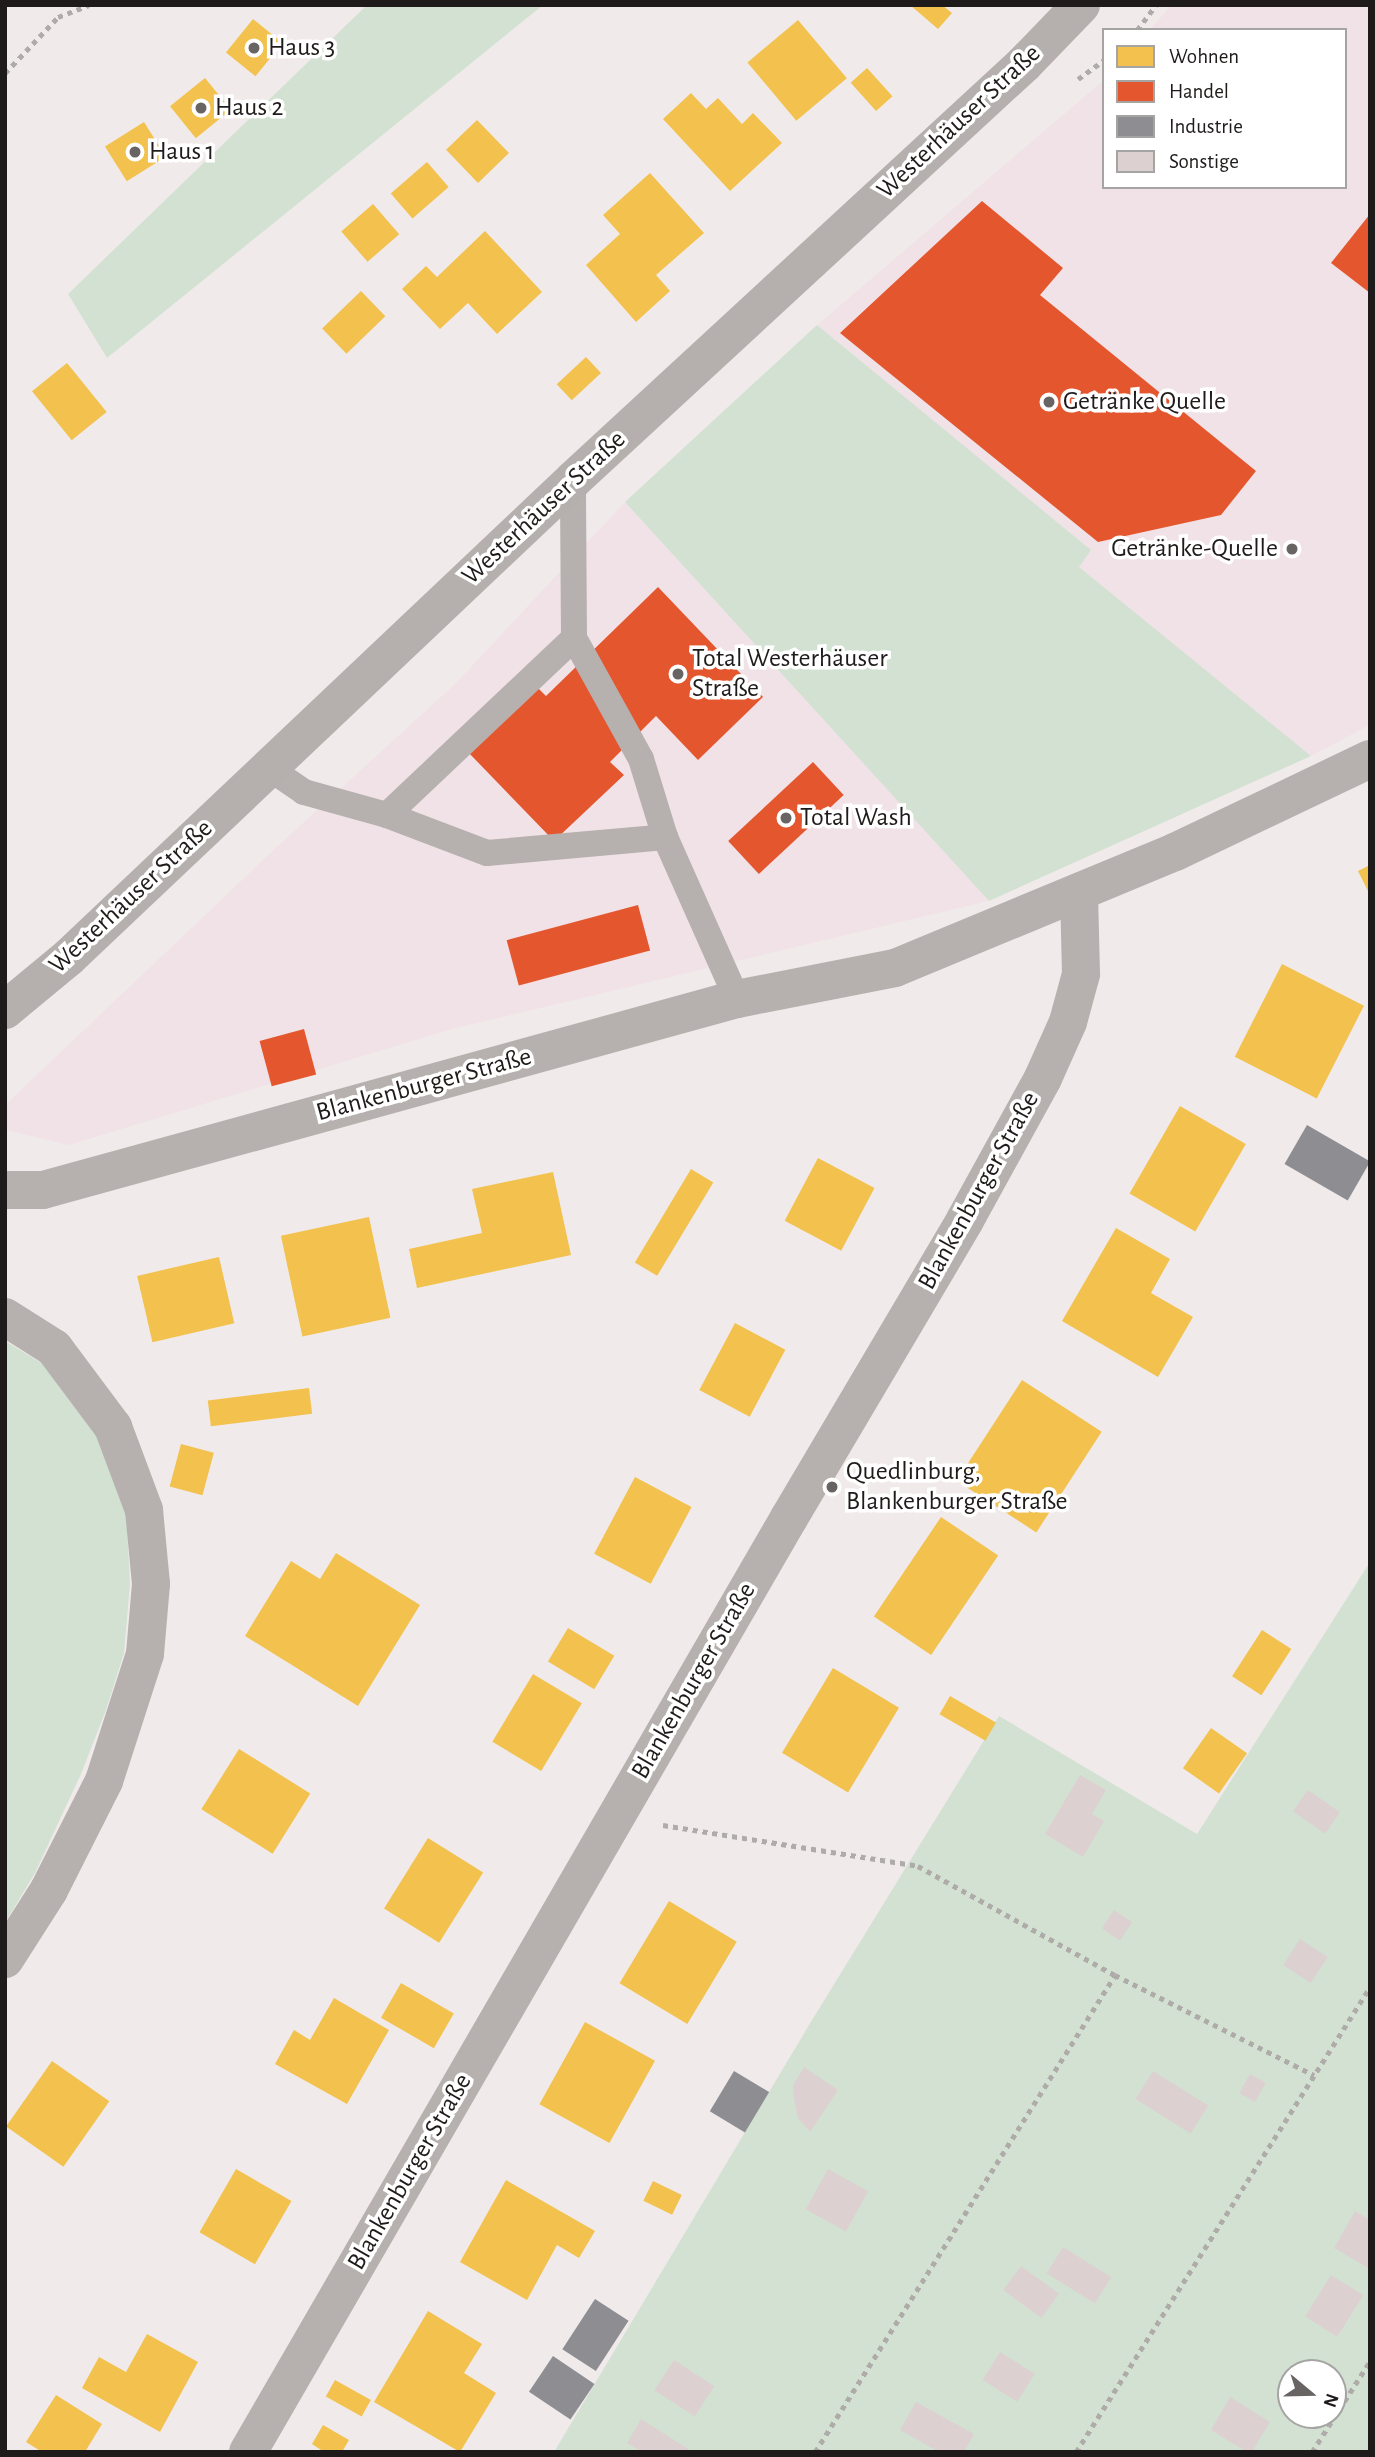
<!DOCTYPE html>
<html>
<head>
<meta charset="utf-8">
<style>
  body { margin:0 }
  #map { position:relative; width:1375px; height:2457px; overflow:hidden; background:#f0ebea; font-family:"Alegreya Sans",sans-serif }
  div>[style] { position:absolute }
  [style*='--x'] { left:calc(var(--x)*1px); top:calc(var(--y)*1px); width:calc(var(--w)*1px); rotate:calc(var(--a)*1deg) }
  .commercial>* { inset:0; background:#f1e2e8 }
  .green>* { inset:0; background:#d2e1d2 }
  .homes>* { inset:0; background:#f2c14e; transform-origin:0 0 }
  .shops>* { inset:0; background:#e4572e; transform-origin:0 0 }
  .industry>* { inset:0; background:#8d8d92; transform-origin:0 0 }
  .building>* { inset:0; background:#dcd1d0; transform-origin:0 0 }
  .path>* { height:4.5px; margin-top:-2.25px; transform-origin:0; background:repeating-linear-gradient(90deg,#afaba9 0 5px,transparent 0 10px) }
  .service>* { height:26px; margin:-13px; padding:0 13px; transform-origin:13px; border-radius:13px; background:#b6b1ae }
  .minor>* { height:38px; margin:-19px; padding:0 19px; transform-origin:19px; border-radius:19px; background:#b6b1ae }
  .secondary>* { height:38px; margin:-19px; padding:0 19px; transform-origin:19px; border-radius:19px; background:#b5b0ae }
  .dots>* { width:19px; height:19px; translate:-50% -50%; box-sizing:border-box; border:4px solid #fff; border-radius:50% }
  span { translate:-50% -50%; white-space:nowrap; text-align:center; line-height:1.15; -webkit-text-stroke:7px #fff; paint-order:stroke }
  .poi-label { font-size:26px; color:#1f1b1a }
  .left { translate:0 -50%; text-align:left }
  .right { translate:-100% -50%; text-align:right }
  .street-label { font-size:26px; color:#1f1b1a }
  .frame { position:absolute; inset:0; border:7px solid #1f1b1a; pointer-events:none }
  .legend { position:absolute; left:1102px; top:28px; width:245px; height:161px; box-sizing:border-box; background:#fff; border:2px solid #a5a4a3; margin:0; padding:9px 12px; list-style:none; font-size:21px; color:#1f1b1a }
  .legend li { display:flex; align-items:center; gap:14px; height:35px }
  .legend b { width:35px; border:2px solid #a5a4a3 }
  .north { position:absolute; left:1277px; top:2359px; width:70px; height:70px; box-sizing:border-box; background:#fff; border:2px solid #a5a4a3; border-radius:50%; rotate:109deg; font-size:19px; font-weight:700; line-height:28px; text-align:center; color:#1f1b1a }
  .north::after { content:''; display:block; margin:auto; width:24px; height:32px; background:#686463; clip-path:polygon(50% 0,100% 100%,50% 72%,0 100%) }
</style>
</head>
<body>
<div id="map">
  <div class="commercial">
    <i style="clip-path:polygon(1171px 5px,1370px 5px,1370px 725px,1311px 756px,1078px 567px,1091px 550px,817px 325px,1104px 80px,1104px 187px,1345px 187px,1345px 30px,1150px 30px)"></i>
    <i style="clip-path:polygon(625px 502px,989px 901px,452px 1029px,69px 1145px,5px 1130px,7px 1103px,281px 843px,456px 683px)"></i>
  </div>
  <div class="green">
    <i style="clip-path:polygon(367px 5px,543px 5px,107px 358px,68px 294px)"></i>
    <i style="clip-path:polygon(817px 325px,1091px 550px,1079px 567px,1311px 756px,989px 901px,625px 502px)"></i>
    <i style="clip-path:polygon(5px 1341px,43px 1364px,96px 1435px,126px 1509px,130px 1584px,124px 1653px,106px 1710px,81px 1774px,35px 1873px,5px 1923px)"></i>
    <i style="clip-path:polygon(evenodd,1370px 1562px,1370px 2452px,554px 2452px,809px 2025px,999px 1716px,1197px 1834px,1370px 1562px,1291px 2373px,1333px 2373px,1333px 2415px,1291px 2415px,1291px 2373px)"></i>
  </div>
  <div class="homes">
    <i style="clip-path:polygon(910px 5px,942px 5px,952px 13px,938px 29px)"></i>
    <i style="left:253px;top:19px;width:38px;height:43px;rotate:39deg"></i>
    <i style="left:798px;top:20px;width:76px;height:66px;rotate:50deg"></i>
    <i style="left:867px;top:68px;width:38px;height:22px;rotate:48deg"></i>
    <i style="left:205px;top:78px;width:41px;height:45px;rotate:51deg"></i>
    <i style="clip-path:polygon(691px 93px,706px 109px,718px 98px,742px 124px,753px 113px,782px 143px,730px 191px,663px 119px)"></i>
    <i style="left:477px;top:120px;width:46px;height:43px;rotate:46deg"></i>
    <i style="left:144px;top:122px;width:41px;height:46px;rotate:58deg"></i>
    <i style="left:427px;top:162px;width:33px;height:48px;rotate:49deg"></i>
    <i style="clip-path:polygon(650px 173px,704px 233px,656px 275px,670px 291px,636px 322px,586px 265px,620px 234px,603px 215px)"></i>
    <i style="left:373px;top:204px;width:40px;height:42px;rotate:49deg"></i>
    <i style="clip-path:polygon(485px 231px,542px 292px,497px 334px,468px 303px,440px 329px,402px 289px,426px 266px,437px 277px)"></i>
    <i style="left:361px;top:291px;width:35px;height:54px;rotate:46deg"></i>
    <i style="left:586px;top:357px;width:22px;height:40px;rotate:47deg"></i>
    <i style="left:67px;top:363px;width:63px;height:45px;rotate:51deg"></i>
    <i style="clip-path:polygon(1370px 865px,1370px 895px,1358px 871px)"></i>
    <i style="left:1282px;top:964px;width:92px;height:104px;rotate:27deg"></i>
    <i style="left:1180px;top:1106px;width:76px;height:101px;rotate:30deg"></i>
    <i style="left:818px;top:1158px;width:64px;height:71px;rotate:28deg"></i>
    <i style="left:691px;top:1169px;width:26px;height:109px;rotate:31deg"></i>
    <i style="clip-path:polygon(553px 1172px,571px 1255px,417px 1288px,409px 1249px,482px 1233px,472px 1189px)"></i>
    <i style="left:369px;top:1217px;width:103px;height:90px;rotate:78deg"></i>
    <i style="clip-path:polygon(1116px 1228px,1170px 1259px,1151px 1293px,1193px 1317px,1158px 1377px,1062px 1321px)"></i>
    <i style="left:219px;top:1257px;width:68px;height:84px;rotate:77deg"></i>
    <i style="left:735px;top:1323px;width:57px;height:76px;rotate:28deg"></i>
    <i style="left:1022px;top:1380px;width:95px;height:120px;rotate:33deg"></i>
    <i style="left:309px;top:1388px;width:26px;height:102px;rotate:83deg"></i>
    <i style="left:181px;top:1444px;width:34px;height:44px;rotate:15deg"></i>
    <i style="left:635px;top:1477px;width:64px;height:87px;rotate:28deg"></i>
    <i style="left:941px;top:1517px;width:69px;height:120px;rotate:34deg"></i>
    <i style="clip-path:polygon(336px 1553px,420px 1605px,358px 1706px,245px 1636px,291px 1561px,320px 1579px)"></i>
    <i style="left:568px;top:1628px;width:54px;height:39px;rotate:31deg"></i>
    <i style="left:1262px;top:1630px;width:35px;height:55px;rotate:33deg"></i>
    <i style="left:833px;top:1668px;width:77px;height:99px;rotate:31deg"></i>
    <i style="left:533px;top:1674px;width:57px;height:79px;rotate:31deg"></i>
    <i style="left:950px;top:1696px;width:53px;height:21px;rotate:30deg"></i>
    <i style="left:1211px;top:1728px;width:44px;height:49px;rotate:35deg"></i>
    <i style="left:239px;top:1749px;width:84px;height:71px;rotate:32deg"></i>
    <i style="left:428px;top:1838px;width:65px;height:83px;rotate:32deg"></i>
    <i style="left:669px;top:1901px;width:79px;height:96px;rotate:31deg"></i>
    <i style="left:401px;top:1983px;width:61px;height:40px;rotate:30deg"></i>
    <i style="clip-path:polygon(334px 1998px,389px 2030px,347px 2104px,275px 2064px,294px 2030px,310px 2040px)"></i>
    <i style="left:585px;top:2022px;width:80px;height:94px;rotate:29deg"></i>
    <i style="left:52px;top:2061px;width:70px;height:80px;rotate:35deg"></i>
    <i style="left:236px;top:2169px;width:64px;height:73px;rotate:30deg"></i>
    <i style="clip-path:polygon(506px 2180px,595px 2231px,579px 2258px,557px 2245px,527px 2300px,460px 2262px)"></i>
    <i style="left:653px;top:2181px;width:32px;height:22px;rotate:26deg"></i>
    <i style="clip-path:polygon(428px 2311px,482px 2344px,464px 2373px,496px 2393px,460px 2452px,374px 2402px)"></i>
    <i style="clip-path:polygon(147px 2334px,198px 2362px,160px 2432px,82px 2388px,99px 2357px,126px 2372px)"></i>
    <i style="left:335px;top:2380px;width:41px;height:19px;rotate:29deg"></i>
    <i style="clip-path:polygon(56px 2395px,102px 2424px,85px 2452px,42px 2452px,26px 2442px)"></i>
    <i style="clip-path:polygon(323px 2425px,349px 2440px,342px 2452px,324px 2452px,312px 2444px)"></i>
  </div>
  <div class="shops">
    <i style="clip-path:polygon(982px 201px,1063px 268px,1040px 295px,1256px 471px,1221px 515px,1098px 542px,840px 333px)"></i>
    <i style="clip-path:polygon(1370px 214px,1370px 293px,1331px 263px)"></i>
    <i style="clip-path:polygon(658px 587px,763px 697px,698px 760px,656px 716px,610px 762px,624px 775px,554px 841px,467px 751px,535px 685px,546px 696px)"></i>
    <i style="left:813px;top:762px;width:45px;height:116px;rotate:47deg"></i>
    <i style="left:638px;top:905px;width:47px;height:136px;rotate:75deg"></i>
    <i style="left:304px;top:1029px;width:47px;height:46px;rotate:75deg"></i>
  </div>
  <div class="industry">
    <i style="left:1307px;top:1125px;width:73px;height:45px;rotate:30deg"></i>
    <i style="left:734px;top:2071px;width:41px;height:47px;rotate:31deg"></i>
    <i style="left:595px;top:2299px;width:40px;height:60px;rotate:33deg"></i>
    <i style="left:553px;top:2356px;width:50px;height:43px;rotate:34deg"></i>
  </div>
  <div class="building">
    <i style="clip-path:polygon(1080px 1775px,1106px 1790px,1092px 1814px,1104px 1821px,1083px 1857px,1045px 1834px)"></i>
    <i style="left:1308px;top:1790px;width:39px;height:26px;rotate:35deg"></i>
    <i style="left:1114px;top:1910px;width:22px;height:22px;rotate:34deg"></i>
    <i style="left:1300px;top:1939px;width:33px;height:31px;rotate:33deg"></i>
    <i style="clip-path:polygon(804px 2067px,838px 2090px,810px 2132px,798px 2118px,794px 2099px,793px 2085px)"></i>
    <i style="left:1153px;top:2071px;width:65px;height:33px;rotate:32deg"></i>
    <i style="left:1250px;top:2074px;width:18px;height:22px;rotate:29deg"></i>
    <i style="left:828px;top:2169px;width:46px;height:46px;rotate:29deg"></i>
    <i style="clip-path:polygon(1355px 2211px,1370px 2220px,1370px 2269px,1334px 2248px)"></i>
    <i style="left:1063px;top:2247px;width:57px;height:31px;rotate:32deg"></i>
    <i style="left:1021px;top:2266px;width:47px;height:30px;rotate:36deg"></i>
    <i style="left:1331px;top:2275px;width:38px;height:49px;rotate:32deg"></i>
    <i style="left:1000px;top:2352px;width:41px;height:33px;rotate:32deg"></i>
    <i style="left:674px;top:2360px;width:48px;height:36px;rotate:33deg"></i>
    <i style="clip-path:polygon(1230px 2397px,1270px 2422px,1252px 2452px,1247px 2452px,1211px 2430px)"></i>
    <i style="clip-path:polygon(916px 2402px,974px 2434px,964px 2452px,939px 2452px,900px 2430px)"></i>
    <i style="clip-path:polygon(641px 2419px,693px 2452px,642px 2452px,627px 2443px)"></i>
  </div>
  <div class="path">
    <i style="--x:1137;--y:30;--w:31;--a:-53"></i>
    <i style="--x:5;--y:73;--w:77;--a:-46.6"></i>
    <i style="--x:58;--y:17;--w:33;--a:-21"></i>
    <i style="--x:1078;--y:79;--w:32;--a:-36"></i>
    <i style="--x:663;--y:1825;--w:258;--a:9.1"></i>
    <i style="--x:918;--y:1866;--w:225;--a:29"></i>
    <i style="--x:1115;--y:1975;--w:223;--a:26.7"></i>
    <i style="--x:815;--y:2452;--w:563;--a:-57.83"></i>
    <i style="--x:1076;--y:2452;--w:550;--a:-57.7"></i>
    <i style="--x:1312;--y:2452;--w:108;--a:-57.5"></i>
  </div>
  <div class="service">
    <i style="--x:574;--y:638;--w:138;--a:61"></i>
    <i style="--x:641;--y:759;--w:82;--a:72.9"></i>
    <i style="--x:269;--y:768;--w:42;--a:34.4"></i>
    <i style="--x:304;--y:792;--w:86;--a:15.5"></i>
    <i style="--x:387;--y:815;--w:257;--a:-43.4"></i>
    <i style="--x:574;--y:638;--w:158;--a:-90.4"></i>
    <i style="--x:387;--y:815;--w:107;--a:20.8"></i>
    <i style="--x:487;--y:853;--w:179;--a:-5.1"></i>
    <i style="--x:665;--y:837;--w:177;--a:66"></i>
  </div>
  <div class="minor">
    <i style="--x:5;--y:1190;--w:38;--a:0"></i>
    <i style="--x:43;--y:1190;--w:720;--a:-15.39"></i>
    <i style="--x:737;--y:999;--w:161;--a:-11.1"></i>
    <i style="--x:895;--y:968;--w:303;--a:-22.5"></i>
    <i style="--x:1175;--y:852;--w:216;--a:-25.5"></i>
    <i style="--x:5;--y:1317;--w:58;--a:32.3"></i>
    <i style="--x:54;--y:1348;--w:99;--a:53.2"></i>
    <i style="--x:113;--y:1427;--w:89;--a:69.5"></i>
    <i style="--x:144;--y:1510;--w:74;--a:84.6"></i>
    <i style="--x:151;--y:1584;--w:70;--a:94.9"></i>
    <i style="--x:145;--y:1654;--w:133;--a:107.9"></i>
    <i style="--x:104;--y:1781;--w:122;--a:116.8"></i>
    <i style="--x:49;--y:1890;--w:82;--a:122.5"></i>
    <i style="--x:248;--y:2452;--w:1079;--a:-59.92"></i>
    <i style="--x:789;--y:1518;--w:346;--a:-59.4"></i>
    <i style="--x:965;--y:1220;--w:162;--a:-61.2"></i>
    <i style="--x:1043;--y:1078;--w:61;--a:-65.9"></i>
    <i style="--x:1068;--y:1022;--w:50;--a:-74.8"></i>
    <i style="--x:1081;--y:974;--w:82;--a:-91.4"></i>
  </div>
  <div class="secondary">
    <i style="--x:5;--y:1010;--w:83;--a:-39.6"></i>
    <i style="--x:69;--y:957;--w:694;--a:-43.42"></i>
    <i style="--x:573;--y:480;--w:614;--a:-42.69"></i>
    <i style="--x:1024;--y:64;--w:82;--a:-46"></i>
  </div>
  <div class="dots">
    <i style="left:254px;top:48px;background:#686463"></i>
    <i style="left:201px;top:108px;background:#686463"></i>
    <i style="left:135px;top:152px;background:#686463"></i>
    <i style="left:1049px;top:402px;background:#686463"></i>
    <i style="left:1292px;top:549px;background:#686463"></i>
    <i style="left:678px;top:674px;background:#686463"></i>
    <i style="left:786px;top:818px;background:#686463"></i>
    <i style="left:832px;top:1487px;background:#686463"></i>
  </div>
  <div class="poi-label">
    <span class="left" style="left:268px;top:48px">Haus 3</span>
    <span class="left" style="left:215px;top:108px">Haus 2</span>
    <span class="left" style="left:149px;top:152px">Haus 1</span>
    <span class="left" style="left:1063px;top:402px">Getränke Quelle</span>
    <span class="right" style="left:1278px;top:549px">Getränke-Quelle</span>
    <span class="left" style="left:692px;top:674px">Total Westerhäuser<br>Straße</span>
    <span class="left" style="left:800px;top:818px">Total Wash</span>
    <span class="left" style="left:846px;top:1487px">Quedlinburg,<br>Blankenburger Straße</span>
  </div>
  <div class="street-label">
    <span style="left:959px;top:122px;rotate:-43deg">Westerhäuser Straße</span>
    <span style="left:544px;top:508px;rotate:-43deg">Westerhäuser Straße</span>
    <span style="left:131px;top:897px;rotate:-43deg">Westerhäuser Straße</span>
    <span style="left:424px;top:1085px;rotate:-15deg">Blankenburger Straße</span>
    <span style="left:979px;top:1191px;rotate:-61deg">Blankenburger Straße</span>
    <span style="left:694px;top:1681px;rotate:-60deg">Blankenburger Straße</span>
    <span style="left:410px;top:2172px;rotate:-60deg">Blankenburger Straße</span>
  </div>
  <div class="frame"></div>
  <ul class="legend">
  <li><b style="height:19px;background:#f2c14e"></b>Wohnen</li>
  <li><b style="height:19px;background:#e4572e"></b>Handel</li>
  <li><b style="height:19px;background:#8d8d92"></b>Industrie</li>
  <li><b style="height:19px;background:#dcd1d0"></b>Sonstige</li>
  </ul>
  <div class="north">N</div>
</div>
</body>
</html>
